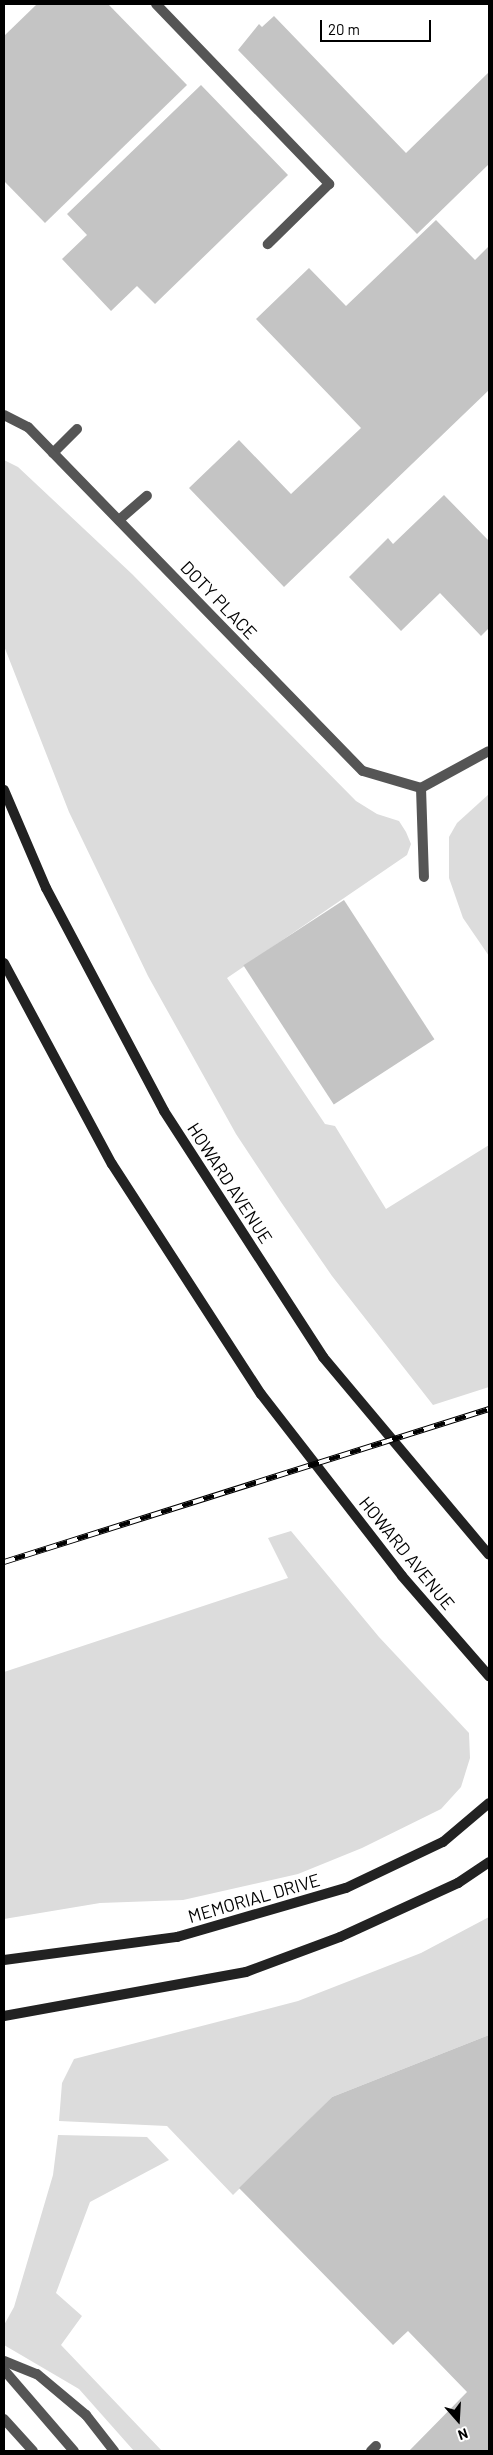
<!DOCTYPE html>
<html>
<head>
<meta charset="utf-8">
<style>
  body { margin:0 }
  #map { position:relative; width:493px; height:2455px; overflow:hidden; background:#fff; font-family:Barlow,sans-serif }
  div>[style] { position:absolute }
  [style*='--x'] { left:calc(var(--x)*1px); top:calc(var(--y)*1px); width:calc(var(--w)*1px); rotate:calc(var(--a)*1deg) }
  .green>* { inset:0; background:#dcdcdc }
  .building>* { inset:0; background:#c4c4c4; transform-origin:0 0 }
  .service>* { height:10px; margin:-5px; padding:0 5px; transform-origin:5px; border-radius:5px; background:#555 }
  .minor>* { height:10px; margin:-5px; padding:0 5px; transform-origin:5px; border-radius:5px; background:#555 }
  .secondary>* { height:10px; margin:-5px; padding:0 5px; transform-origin:5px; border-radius:5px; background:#222 }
  .rail>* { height:5.5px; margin-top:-2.75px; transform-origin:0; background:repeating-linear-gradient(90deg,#fff 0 11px,#000 0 22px); box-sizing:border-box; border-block:1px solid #000 }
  span { translate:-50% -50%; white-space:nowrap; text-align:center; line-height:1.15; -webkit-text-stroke:4px #fff; paint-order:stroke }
  .street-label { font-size:18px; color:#000 }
  .frame { position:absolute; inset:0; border:5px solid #000; pointer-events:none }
  .north { position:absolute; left:433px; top:2395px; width:50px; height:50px; -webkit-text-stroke:4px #fff; paint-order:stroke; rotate:161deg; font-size:14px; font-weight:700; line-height:20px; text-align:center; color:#000 }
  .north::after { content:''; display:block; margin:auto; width:18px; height:22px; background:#000; clip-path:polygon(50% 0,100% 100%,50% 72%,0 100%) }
  .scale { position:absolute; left:320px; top:20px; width:111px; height:22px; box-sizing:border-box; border:2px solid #000; border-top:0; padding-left:6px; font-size:15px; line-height:18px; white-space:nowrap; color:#000; -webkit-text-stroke:4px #fff; paint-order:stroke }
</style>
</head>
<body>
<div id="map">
  <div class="green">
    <i style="clip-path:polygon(4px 460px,18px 467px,132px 574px,356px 801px,377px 814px,399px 821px,406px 832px,411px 844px,407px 855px,227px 978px,325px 1124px,335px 1126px,386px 1209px,489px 1145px,489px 1387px,433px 1405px,332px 1276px,281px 1202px,236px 1134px,148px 976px,69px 812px,4px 646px)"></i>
    <i style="clip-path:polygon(489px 794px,489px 956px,463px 918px,449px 878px,449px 837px,457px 823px)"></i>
    <i style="clip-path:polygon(291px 1531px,379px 1637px,469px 1733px,470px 1758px,461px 1787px,441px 1809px,362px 1848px,298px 1874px,183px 1900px,100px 1903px,4px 1919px,4px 1672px,288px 1578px,268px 1538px)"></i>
    <i style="clip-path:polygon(489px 1917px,489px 2035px,332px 2097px,233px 2195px,167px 2126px,59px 2121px,62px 2083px,74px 2059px,298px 2001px,421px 1953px)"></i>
    <i style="clip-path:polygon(58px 2135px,147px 2137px,169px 2160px,90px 2202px,56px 2293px,82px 2316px,61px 2345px,162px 2451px,134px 2451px,79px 2389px,4px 2345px,4px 2325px,14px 2307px,53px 2175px)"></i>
  </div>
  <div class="building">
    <i style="clip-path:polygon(37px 4px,108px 4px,187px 85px,45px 223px,4px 181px,4px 36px)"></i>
    <i style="clip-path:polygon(274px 16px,406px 153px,489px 72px,489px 164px,417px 234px,238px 50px,259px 24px,262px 27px)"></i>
    <i style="clip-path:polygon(201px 85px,288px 175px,155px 304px,137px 286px,111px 311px,62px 259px,87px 235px,67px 214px)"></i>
    <i style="clip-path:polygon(436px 220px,475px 260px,489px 246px,489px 390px,284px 587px,189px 488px,239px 440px,291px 494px,361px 428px,256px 319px,309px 268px,346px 306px)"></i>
    <i style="clip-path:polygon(444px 495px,489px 541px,489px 628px,481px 636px,440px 593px,401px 631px,349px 577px,388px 538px,393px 544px)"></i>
    <i style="left:344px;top:900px;width:166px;height:120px;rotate:57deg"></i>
    <i style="clip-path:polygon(489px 2035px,489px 2451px,409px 2451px,467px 2392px,408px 2331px,393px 2345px,239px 2188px,332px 2097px)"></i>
  </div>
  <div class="service">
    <i style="--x:156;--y:4;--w:250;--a:46.1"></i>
    <i style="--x:329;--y:184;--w:86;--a:135.5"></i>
    <i style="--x:53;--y:453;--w:34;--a:-45"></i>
    <i style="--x:119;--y:520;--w:37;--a:-41"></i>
    <i style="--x:421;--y:788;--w:89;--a:88.1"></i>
    <i style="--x:4;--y:2361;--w:35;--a:22"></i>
    <i style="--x:37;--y:2374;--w:64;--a:39.9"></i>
    <i style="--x:86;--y:2415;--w:46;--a:52.1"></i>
    <i style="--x:4;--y:2370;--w:107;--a:49.2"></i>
    <i style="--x:4;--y:2419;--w:43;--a:47.8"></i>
    <i style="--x:371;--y:2451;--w:7;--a:-45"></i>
  </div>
  <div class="minor">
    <i style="--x:4;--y:415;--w:27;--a:27"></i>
    <i style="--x:28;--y:427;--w:480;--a:45.8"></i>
    <i style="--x:363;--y:771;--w:60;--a:16.3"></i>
    <i style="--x:421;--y:788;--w:77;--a:-28.6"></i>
  </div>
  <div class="secondary">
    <i style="--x:4;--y:790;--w:107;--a:66.8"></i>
    <i style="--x:46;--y:888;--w:252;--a:62.1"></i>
    <i style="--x:164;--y:1111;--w:293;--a:57.1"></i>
    <i style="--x:323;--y:1357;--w:258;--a:50"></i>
    <i style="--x:4;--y:963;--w:228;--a:61.8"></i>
    <i style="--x:112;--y:1164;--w:274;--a:57.1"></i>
    <i style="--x:261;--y:1394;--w:230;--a:52.2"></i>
    <i style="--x:402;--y:1576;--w:133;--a:49"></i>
    <i style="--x:4;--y:1960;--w:175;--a:-7.6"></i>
    <i style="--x:177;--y:1937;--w:176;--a:-16.2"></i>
    <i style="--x:346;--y:1888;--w:107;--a:-25.4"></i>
    <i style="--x:443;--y:1842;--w:60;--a:-40.3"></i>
    <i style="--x:4;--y:2016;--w:246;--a:-10.3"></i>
    <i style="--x:246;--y:1972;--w:100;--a:-20.4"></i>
    <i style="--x:340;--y:1937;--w:130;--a:-24.6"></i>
    <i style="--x:458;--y:1883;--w:37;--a:-34"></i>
  </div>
  <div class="rail">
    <i style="--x:4;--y:1562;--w:509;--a:-17.51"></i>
  </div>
  <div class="street-label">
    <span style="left:219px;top:600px;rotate:46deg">DOTY PLACE</span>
    <span style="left:230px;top:1183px;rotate:57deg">HOWARD AVENUE</span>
    <span style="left:407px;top:1553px;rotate:51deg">HOWARD AVENUE</span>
    <span style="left:254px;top:1898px;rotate:-16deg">MEMORIAL DRIVE</span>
  </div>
  <div class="frame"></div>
  <div class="north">N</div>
  <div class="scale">20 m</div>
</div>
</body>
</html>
